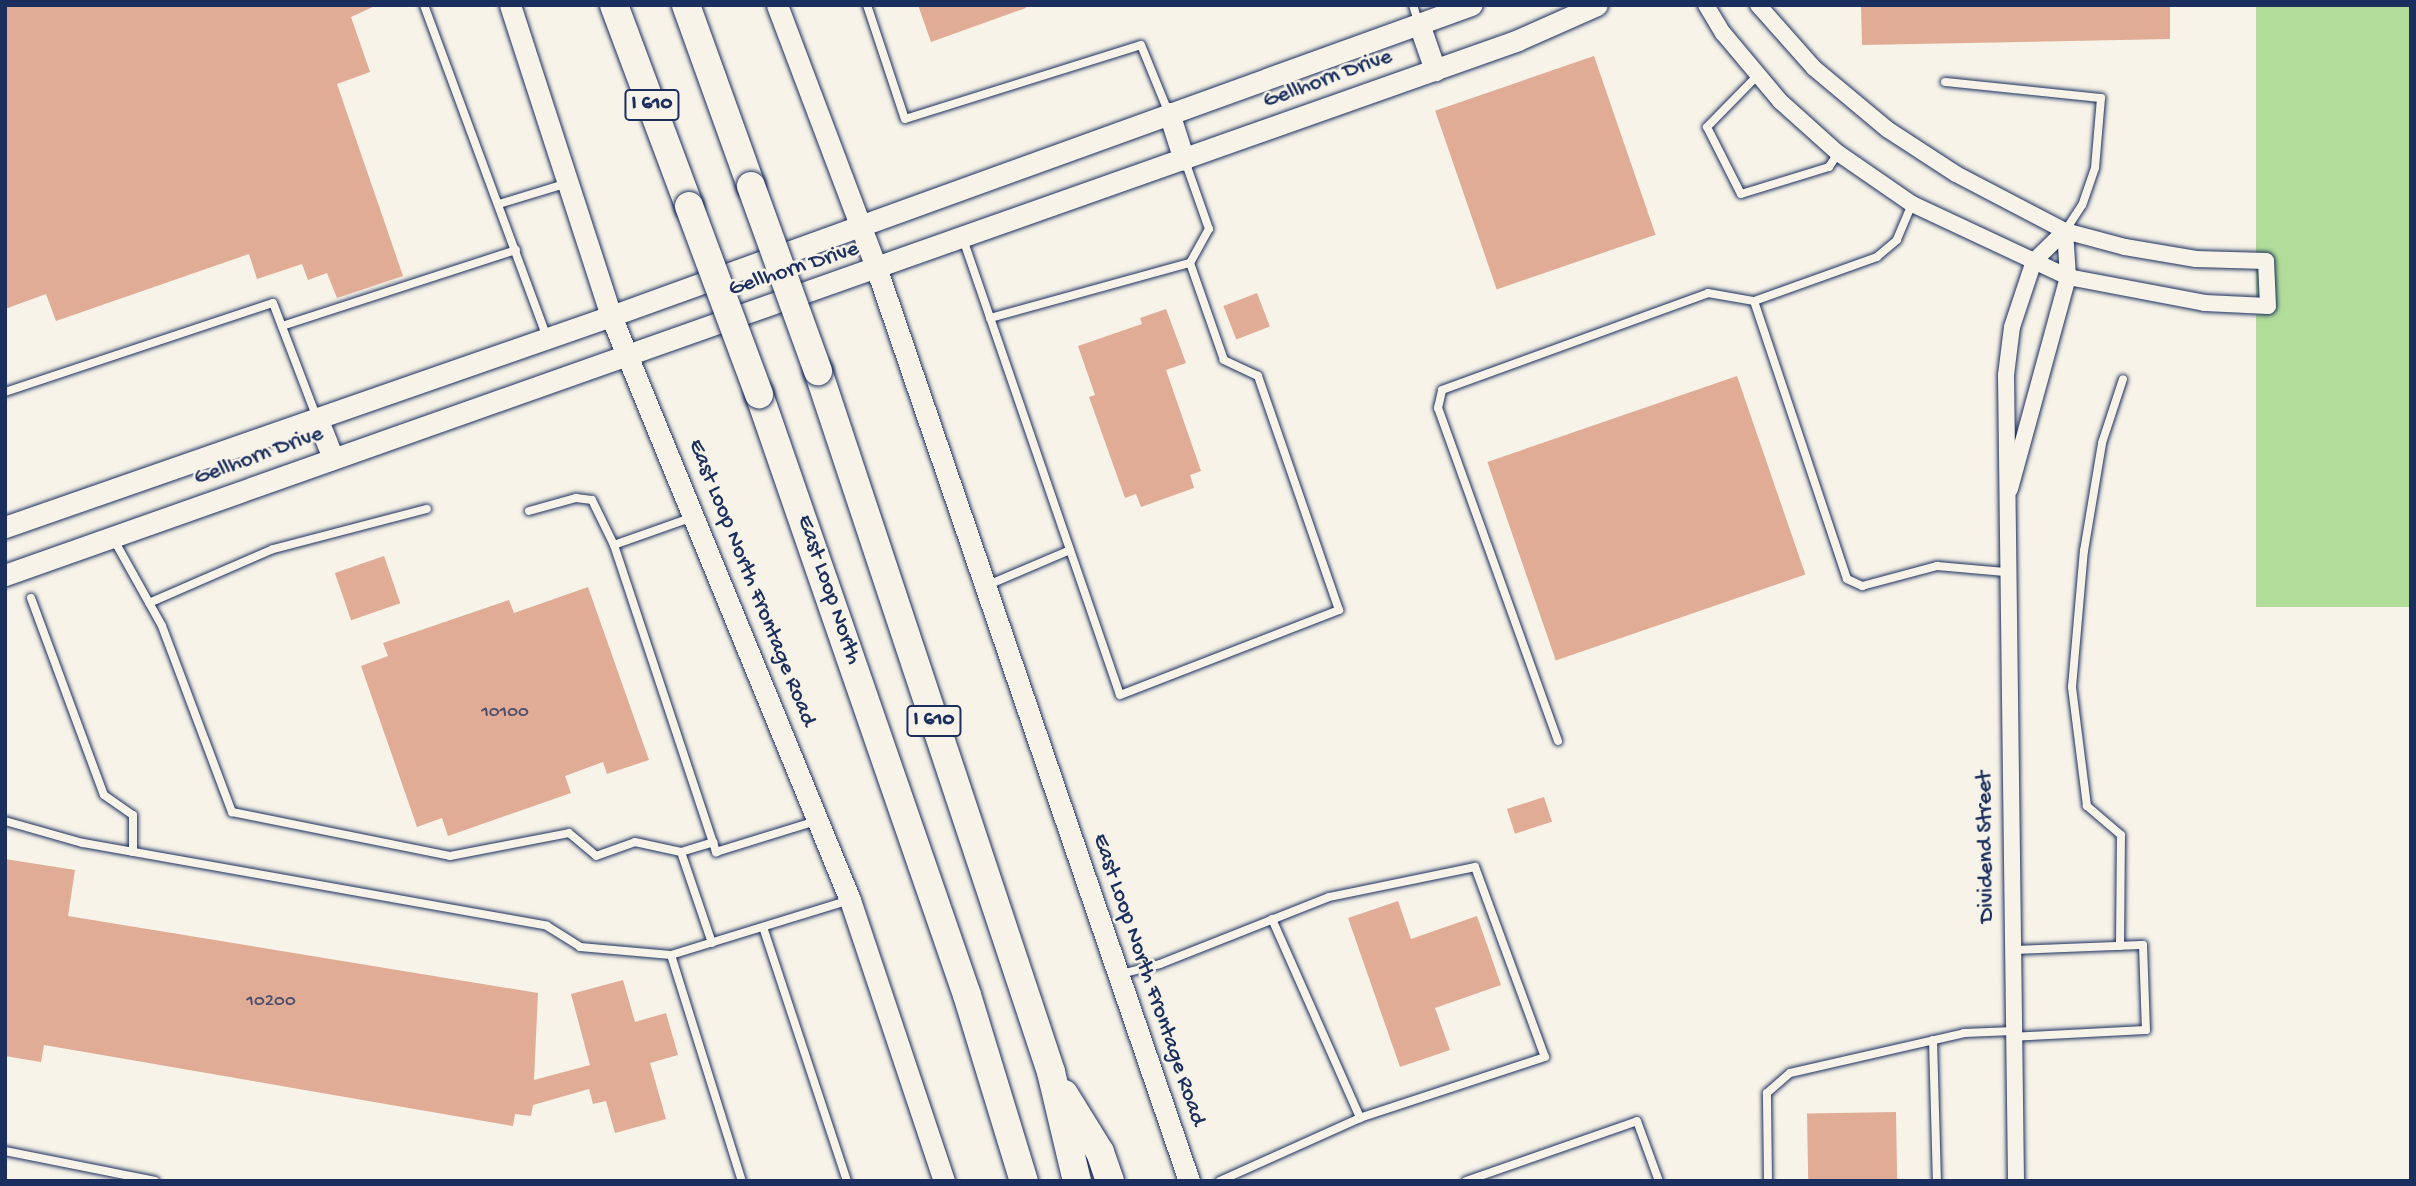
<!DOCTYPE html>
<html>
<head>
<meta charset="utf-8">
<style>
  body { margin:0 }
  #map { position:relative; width:2416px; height:1186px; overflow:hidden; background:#f7f3e8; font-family:"Gochi Hand",sans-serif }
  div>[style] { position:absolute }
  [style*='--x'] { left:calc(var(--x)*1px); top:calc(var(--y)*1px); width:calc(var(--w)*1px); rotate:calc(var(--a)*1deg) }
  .green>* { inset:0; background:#b1dc99; transform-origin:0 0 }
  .building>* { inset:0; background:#e1ac95; transform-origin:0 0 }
  .roads { filter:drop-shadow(0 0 2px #1b2f5e) drop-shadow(0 0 2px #1b2f5e) }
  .service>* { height:8px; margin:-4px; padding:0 4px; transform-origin:4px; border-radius:4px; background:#f7f3e8 }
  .minor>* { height:16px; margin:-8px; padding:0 8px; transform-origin:8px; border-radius:8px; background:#f7f3e8 }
  .secondary>* { height:21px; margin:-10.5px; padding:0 10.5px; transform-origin:10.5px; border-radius:10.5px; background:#f7f3e8 }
  .motorway>* { height:28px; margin:-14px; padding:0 14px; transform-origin:14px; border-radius:14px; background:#f7f3e8 }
  .bridges { filter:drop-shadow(0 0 2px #1b2f5e) drop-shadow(0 0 2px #1b2f5e) }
  .motorway-bridge>* { height:28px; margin:-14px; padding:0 14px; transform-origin:14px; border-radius:14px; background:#f7f3e8 }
  span { translate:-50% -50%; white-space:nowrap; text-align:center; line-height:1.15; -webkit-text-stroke:5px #f7f3e8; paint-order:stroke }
  .number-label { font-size:19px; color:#4c4e6c }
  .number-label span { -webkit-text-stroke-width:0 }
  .shield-label span { padding:2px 5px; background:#f7f3e8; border:2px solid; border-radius:5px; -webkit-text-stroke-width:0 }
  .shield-label { font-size:21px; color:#1b2f5e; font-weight:700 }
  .street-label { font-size:23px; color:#1b2f5e }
  .frame { position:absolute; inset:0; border:7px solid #1b2f5e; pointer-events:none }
</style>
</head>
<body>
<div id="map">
  <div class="green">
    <i style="left:2256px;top:5px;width:155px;height:602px"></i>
  </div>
  <div class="building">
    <i style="clip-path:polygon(5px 5px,377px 5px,351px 17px,370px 72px,337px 84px,403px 276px,337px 298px,327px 273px,308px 280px,302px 264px,257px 279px,249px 254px,56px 321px,46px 294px,5px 309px)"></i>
    <i style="clip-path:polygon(918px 5px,1026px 5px,1026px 8px,931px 42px)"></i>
    <i style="clip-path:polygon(1861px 5px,2170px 5px,2170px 39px,1862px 45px)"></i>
    <i style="left:1594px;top:56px;width:189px;height:168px;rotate:71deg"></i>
    <i style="left:1257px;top:293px;width:36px;height:36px;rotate:69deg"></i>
    <i style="clip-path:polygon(1166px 309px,1186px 363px,1166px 370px,1201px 471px,1190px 475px,1194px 488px,1141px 507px,1136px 494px,1125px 498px,1089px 397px,1095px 395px,1078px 346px,1142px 324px,1140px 318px)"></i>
    <i style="left:1737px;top:376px;width:210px;height:264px;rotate:71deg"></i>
    <i style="left:384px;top:556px;width:50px;height:52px;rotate:71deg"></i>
    <i style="clip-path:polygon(588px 587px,649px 760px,607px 774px,603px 762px,565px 776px,571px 793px,448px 836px,442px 818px,417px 827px,361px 666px,388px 656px,383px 643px,509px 600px,514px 613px)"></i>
    <i style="left:1544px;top:797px;width:26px;height:39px;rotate:72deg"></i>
    <i style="clip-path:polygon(5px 859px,75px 870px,68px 916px,538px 993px,534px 1080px,590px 1065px,571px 994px,623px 980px,635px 1022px,666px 1013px,678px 1055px,650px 1063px,666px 1119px,615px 1133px,606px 1101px,593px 1104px,589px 1089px,533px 1105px,531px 1116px,515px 1114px,513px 1126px,44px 1045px,41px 1062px,5px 1056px)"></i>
    <i style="clip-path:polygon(1398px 901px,1411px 939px,1477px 916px,1501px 985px,1435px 1008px,1450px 1050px,1400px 1067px,1348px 918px)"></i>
    <i style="left:1896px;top:1112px;width:69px;height:89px;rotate:89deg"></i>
  </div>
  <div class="roads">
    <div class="service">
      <i style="--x:424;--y:5;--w:354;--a:69.7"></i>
      <i style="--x:867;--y:5;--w:120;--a:71.6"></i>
      <i style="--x:905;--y:119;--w:247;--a:-17.4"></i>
      <i style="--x:1141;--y:45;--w:71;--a:67.8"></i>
      <i style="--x:1413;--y:5;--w:17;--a:73"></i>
      <i style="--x:1758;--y:75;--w:73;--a:134.4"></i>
      <i style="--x:1707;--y:127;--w:75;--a:63.1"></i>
      <i style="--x:1741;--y:194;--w:92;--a:-17.1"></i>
      <i style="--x:1829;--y:167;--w:17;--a:-57"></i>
      <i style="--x:1945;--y:82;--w:157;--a:5.9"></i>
      <i style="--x:2101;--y:98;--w:70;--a:94.9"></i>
      <i style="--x:2095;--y:168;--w:39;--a:109"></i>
      <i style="--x:2082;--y:205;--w:31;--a:123"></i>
      <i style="--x:499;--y:204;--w:69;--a:-16.9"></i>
      <i style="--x:1912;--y:204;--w:39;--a:113"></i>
      <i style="--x:1897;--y:240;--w:26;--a:140"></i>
      <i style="--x:1877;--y:257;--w:131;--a:160.3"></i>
      <i style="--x:1754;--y:301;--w:293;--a:71.5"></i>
      <i style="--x:1847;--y:579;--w:17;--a:25"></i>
      <i style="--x:1862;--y:586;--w:78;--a:-14.9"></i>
      <i style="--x:1937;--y:566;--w:68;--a:5"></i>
      <i style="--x:963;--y:239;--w:482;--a:71"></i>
      <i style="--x:1120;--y:695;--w:235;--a:-21.2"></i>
      <i style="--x:1339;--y:610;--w:248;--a:-109.1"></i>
      <i style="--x:1258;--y:376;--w:38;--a:-155"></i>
      <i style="--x:1224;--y:360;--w:103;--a:-109.3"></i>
      <i style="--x:1190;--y:263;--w:39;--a:-61"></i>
      <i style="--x:1209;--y:229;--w:72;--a:-109.4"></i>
      <i style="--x:990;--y:318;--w:207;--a:-15.4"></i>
      <i style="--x:282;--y:326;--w:246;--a:-18"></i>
      <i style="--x:5;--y:392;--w:282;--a:-18.4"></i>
      <i style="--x:273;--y:303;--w:123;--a:69.1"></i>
      <i style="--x:529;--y:511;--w:49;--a:-15.5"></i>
      <i style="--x:576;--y:498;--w:16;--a:7"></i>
      <i style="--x:592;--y:500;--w:50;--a:63.9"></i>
      <i style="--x:693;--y:517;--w:84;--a:160.5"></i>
      <i style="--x:614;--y:545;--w:324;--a:71.6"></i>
      <i style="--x:716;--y:852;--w:105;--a:-17.2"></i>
      <i style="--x:114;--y:540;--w:98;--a:60.8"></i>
      <i style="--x:162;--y:626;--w:199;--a:69.4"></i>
      <i style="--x:232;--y:812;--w:222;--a:11.4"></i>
      <i style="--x:450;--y:856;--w:121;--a:-10.9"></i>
      <i style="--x:569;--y:833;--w:35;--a:40"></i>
      <i style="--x:596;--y:856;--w:41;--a:-19.7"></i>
      <i style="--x:635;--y:842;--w:47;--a:12.3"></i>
      <i style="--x:988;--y:585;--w:89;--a:-23.1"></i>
      <i style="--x:31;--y:598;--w:210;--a:69.7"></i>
      <i style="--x:104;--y:795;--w:35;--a:35"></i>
      <i style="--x:133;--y:815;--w:37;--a:90"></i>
      <i style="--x:149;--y:603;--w:135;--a:-23.5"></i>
      <i style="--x:273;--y:549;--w:159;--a:-14.6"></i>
      <i style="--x:1558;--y:741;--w:354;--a:-109.8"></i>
      <i style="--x:1438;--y:408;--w:18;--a:-77"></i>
      <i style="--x:1442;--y:390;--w:283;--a:-20"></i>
      <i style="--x:1708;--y:293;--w:47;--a:9.9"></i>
      <i style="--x:5;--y:821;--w:81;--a:15.8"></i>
      <i style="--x:83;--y:843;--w:471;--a:10.1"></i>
      <i style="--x:547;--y:926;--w:39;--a:32"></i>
      <i style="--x:580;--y:947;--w:91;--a:5"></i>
      <i style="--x:671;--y:955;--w:184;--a:-17.1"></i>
      <i style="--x:1272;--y:919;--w:218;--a:66.1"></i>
      <i style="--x:764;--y:930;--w:264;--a:71.7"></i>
      <i style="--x:712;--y:943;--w:96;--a:-108.8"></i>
      <i style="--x:681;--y:852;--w:34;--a:-17"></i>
      <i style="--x:2120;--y:946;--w:111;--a:-89.5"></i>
      <i style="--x:2121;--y:835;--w:45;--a:-139.5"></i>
      <i style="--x:2087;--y:806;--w:120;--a:-97.2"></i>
      <i style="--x:2072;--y:687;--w:137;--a:-85"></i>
      <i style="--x:2084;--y:551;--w:109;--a:-80.5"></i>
      <i style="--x:2102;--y:443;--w:67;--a:-71.8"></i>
      <i style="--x:2012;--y:950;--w:131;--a:-2.2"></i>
      <i style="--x:2143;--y:945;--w:85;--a:88"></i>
      <i style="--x:2146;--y:1030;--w:132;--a:177"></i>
      <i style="--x:671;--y:955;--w:237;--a:72.6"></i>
      <i style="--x:1121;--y:974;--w:40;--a:-14.4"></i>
      <i style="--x:1160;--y:964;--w:182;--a:-21.6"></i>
      <i style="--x:1329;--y:897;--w:149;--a:-11.6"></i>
      <i style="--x:1475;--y:867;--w:202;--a:69.8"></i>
      <i style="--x:1545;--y:1057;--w:195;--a:161.8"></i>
      <i style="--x:1360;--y:1118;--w:154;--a:155.8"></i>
      <i style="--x:1933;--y:1040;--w:141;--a:88.4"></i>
      <i style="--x:5;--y:1151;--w:153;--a:11.3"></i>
      <i style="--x:1466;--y:1181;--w:181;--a:-19.3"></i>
      <i style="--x:1637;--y:1121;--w:64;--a:69.9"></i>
      <i style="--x:1768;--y:1181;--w:88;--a:-90.7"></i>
      <i style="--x:1767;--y:1093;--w:30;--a:-41"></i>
      <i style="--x:1790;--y:1073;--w:179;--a:-12.9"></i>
      <i style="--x:1964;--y:1033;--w:50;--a:-2.3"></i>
    </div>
    <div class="minor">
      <i style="--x:1706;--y:5;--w:33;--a:59"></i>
      <i style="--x:1723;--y:33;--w:89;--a:50"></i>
      <i style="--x:1780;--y:101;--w:78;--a:41.9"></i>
      <i style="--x:1838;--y:153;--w:90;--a:34.6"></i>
      <i style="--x:1912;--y:204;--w:172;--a:25.1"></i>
      <i style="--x:2068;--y:277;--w:139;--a:10.7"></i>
      <i style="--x:2205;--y:303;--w:63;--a:2.7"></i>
      <i style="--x:2268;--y:306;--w:45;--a:-92.5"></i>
      <i style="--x:2266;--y:261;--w:70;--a:-178.4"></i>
      <i style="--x:2196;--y:259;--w:72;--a:-170.4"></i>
      <i style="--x:2125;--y:247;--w:62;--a:-165.1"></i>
      <i style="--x:2065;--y:231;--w:123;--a:-152.4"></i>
      <i style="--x:1956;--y:174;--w:82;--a:-146.9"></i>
      <i style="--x:1887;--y:129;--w:95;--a:-140.1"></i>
      <i style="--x:1814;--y:68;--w:84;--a:-131.6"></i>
      <i style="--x:2010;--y:489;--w:220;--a:-74.7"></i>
      <i style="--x:2068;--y:277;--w:46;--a:-93.7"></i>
      <i style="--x:2016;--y:1181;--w:806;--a:-90.71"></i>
      <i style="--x:2006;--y:375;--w:48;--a:-82.9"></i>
      <i style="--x:2012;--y:327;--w:70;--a:-71.6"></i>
      <i style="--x:2034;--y:261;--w:43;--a:-44.1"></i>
    </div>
    <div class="secondary">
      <i style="--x:510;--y:5;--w:327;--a:72"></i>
      <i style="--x:611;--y:316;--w:631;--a:67.74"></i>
      <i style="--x:850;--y:900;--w:296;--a:71.5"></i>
      <i style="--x:777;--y:5;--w:283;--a:69.3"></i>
      <i style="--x:877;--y:270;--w:963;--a:71.09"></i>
      <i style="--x:1419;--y:24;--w:49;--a:70.8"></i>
      <i style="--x:1169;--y:113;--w:49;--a:72.3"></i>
      <i style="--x:317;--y:418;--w:43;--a:68.2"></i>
      <i style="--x:5;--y:527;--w:642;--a:-19.2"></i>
      <i style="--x:611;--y:316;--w:915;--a:-19.88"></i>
      <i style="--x:5;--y:575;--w:1605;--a:-19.47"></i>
      <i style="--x:1518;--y:40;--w:86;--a:-23.9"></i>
    </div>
    <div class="motorway">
      <i style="--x:614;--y:5;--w:215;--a:69.5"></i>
      <i style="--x:686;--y:5;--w:192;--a:70.2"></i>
      <i style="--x:818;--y:371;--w:739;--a:71.61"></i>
      <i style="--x:1051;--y:1072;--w:112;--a:76.6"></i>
      <i style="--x:759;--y:394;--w:636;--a:70.91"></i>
      <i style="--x:967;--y:995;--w:195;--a:73"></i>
      <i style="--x:1064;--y:1094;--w:68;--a:58.2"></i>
      <i style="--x:1100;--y:1152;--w:31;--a:71"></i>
    </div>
  </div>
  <div class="bridges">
    <div class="motorway-bridge">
      <i style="--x:751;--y:186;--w:197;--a:70.1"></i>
      <i style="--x:689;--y:206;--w:201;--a:69.6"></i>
    </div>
  </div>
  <div class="number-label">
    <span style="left:505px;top:713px">10100</span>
    <span style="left:271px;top:1002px">10200</span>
  </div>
  <div class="shield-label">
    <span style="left:652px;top:105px">I 610</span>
    <span style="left:934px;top:721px">I 610</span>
  </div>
  <div class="street-label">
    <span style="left:1328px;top:80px;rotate:-20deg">Gellhorn Drive</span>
    <span style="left:794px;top:270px;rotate:-18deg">Gellhorn Drive</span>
    <span style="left:259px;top:457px;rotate:-20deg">Gellhorn Drive</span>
    <span style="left:751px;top:583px;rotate:68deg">East Loop North Frontage Road</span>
    <span style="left:828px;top:590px;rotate:71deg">East Loop North</span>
    <span style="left:1987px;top:847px;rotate:-91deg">Dividend Street</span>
    <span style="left:1148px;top:980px;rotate:71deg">East Loop North Frontage Road</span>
  </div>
  <div class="frame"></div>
</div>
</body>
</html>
